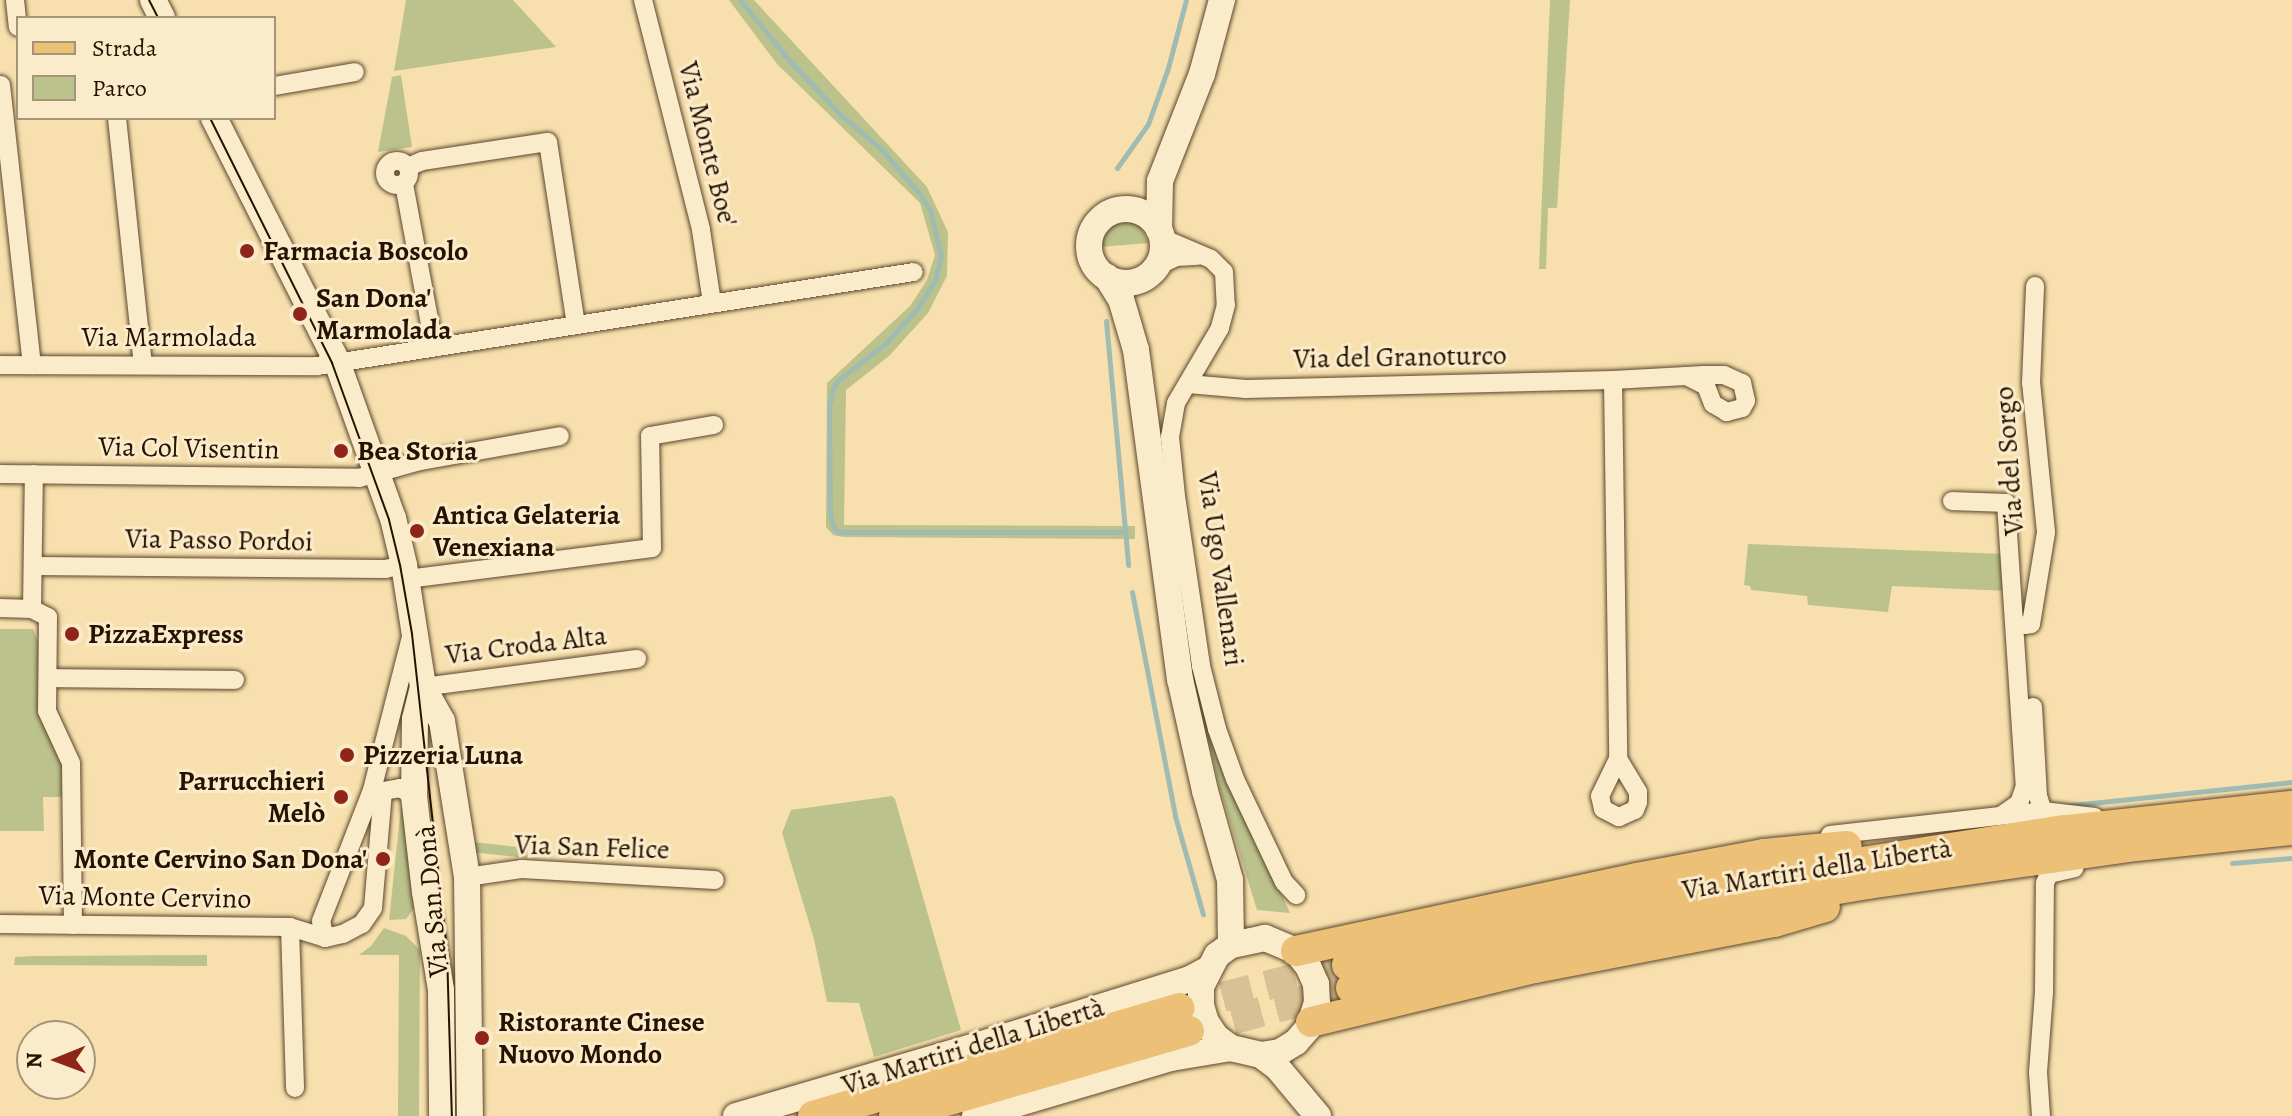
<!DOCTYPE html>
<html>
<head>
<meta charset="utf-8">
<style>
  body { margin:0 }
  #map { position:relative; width:2292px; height:1116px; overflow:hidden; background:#f8e0ae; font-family:Alegreya,serif }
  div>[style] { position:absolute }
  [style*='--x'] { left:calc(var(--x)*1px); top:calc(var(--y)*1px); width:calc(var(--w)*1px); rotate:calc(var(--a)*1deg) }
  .green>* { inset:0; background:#bcc28b; transform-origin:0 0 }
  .stream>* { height:5px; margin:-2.5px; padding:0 2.5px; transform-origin:2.5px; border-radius:2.5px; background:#9fbbb2 }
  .primary-tunnel>* { height:30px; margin-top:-15px; transform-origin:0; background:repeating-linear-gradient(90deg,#d8c194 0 30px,transparent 0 45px) }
  .roads { filter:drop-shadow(0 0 2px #5a462c) drop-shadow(0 0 2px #5a462c) }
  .street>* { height:18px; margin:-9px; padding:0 9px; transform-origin:9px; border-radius:9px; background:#faebca }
  .street>.ring { margin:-9px; padding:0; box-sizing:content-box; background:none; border:18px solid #faebca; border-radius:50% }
  .secondary>* { height:26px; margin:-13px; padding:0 13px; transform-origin:13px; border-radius:13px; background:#faebca }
  .secondary>.ring { margin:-13px; padding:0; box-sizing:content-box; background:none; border:26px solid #faebca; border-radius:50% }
  .primary>* { height:30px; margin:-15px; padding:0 15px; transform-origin:15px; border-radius:15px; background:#ecc077 }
  .tram>* { height:2px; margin:-1px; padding:0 1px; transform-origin:1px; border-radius:1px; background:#261201 }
  .dots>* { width:22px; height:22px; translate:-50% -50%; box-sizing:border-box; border:4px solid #faebca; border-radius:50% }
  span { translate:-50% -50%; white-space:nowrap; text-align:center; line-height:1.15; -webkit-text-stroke:6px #faebca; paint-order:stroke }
  .street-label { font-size:28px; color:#261201 }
  .poi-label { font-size:28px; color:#261201; font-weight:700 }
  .left { translate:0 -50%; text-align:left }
  .right { translate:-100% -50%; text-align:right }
  .legend { position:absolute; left:16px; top:16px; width:260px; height:104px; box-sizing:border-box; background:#faebca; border:2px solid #a5947a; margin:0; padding:10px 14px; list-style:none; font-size:24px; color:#261201 }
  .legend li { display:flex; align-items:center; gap:16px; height:40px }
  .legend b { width:40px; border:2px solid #a5947a }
  .north { position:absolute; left:16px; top:1020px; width:80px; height:80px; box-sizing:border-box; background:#faebca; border:2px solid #a5947a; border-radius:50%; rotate:269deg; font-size:22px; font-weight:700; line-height:32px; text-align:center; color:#261201 }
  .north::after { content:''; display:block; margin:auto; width:28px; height:36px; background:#8f2418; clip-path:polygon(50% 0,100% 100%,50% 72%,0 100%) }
</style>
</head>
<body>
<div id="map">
  <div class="green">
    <i style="clip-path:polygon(406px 0,513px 0,556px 47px,394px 71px)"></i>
    <i style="clip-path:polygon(729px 0,754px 0,927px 187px,948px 232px,947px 276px,928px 313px,889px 356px,846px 390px,844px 525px,1135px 526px,1135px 539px,843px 537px,833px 535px,826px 527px,827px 383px,910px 306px,927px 280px,935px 255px,920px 203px,777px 64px)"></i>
    <i style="clip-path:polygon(1550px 0,1570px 0,1557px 208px,1548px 208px,1546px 269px,1539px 269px)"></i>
    <i style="clip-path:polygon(401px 75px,412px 147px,378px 152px,392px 77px)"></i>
    <i style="clip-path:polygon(1122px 220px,1138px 223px,1149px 243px,1100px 247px,1108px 226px)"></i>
    <i style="clip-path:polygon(1748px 544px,2004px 554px,2008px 591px,1892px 586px,1888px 612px,1808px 605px,1807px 596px,1751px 590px,1750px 586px,1744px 585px)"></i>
    <i style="clip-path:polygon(0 629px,33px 629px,40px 647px,40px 718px,62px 764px,63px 797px,43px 797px,44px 831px,0 831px)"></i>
    <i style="clip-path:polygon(1192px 671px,1198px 677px,1231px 781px,1290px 913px,1257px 910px,1220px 789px)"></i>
    <i style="clip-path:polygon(892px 796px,895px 799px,961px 1030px,874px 1057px,859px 1003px,827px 1002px,814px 939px,782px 833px,791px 810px)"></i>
    <i style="clip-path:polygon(401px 807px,405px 811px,415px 907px,406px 919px,389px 920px)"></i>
    <i style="left:528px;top:848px;width:10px;height:54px;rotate:96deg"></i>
    <i style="clip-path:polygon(384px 928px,406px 936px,420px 950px,419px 1116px,398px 1116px,399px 955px,359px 955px,371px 946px)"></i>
    <i style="clip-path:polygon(207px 955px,207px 966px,14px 965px,15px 957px,35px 956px)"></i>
  </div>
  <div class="stream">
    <i style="--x:740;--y:0;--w:77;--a:50.8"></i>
    <i style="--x:789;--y:60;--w:77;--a:46.6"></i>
    <i style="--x:842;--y:116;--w:50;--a:40.1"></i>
    <i style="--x:880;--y:148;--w:61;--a:49"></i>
    <i style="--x:920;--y:194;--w:19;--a:58"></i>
    <i style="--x:930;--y:210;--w:47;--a:76.6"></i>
    <i style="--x:941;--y:256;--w:25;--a:104"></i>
    <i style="--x:935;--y:280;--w:34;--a:122"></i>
    <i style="--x:917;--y:309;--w:46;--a:132.4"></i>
    <i style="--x:886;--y:343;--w:63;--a:142"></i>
    <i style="--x:836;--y:382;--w:8;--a:113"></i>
    <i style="--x:833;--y:389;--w:18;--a:103"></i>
    <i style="--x:829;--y:407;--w:107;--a:89.5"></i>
    <i style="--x:830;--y:514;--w:15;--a:74"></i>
    <i style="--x:834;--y:528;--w:6;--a:39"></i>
    <i style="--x:839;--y:532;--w:284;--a:0"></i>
    <i style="--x:1117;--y:168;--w:54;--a:-54.8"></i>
    <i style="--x:1148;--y:124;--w:59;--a:-70.3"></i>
    <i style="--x:1168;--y:68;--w:70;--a:-75.2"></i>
    <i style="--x:1106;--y:321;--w:245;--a:84.8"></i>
    <i style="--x:1132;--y:592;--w:228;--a:79.1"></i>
    <i style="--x:1175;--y:816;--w:102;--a:74.1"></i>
    <i style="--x:2063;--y:806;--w:230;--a:-6"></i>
    <i style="--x:2232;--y:863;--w:60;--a:-4.8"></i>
  </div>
  <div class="primary-tunnel">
    <i style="--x:1179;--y:1008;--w:173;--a:-14.4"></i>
    <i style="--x:1189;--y:1031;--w:168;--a:-14.9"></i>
  </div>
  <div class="roads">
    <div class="street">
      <i style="--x:15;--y:0;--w:27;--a:84"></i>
      <i style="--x:643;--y:0;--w:237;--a:75.8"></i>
      <i style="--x:701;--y:230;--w:74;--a:81.4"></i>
      <i style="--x:1;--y:85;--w:282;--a:83.7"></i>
      <i style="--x:274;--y:86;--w:82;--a:-9.8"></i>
      <i style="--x:117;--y:118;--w:248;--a:84"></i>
      <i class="ring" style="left:385px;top:161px;width:6px;height:6px"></i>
      <i style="--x:408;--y:167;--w:15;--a:-23"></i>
      <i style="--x:422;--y:161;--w:127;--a:-8.6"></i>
      <i style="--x:548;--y:142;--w:184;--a:81.3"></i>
      <i style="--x:404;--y:184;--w:165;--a:79.5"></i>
      <i style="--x:1162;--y:238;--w:53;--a:23.2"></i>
      <i style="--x:1211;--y:259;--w:18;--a:45"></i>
      <i style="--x:1224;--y:272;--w:33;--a:87"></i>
      <i style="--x:1226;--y:305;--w:24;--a:105"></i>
      <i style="--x:1220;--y:328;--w:87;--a:120.4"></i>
      <i style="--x:1176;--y:403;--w:35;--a:100"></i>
      <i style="--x:1170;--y:437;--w:59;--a:84.2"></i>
      <i style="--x:1176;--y:496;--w:172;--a:81.6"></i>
      <i style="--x:1201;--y:666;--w:65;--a:75.7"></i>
      <i style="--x:1217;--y:729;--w:53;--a:70.2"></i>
      <i style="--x:1235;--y:779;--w:114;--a:64.6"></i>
      <i style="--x:1284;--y:882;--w:18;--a:47"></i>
      <i style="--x:1157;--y:266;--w:21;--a:-25"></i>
      <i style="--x:1176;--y:257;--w:22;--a:-3"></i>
      <i style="--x:0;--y:365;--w:317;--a:0.2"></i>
      <i style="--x:317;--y:366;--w:604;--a:-8.95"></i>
      <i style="--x:1613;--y:380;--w:379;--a:89.2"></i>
      <i style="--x:1618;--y:759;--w:41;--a:115.9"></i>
      <i style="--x:1600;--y:796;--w:13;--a:77"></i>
      <i style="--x:1603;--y:809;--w:18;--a:27"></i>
      <i style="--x:1619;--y:817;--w:17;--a:-24"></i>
      <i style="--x:1635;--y:810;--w:9;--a:-69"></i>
      <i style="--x:1638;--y:802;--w:10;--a:-90"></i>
      <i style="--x:1638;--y:792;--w:39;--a:-121"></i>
      <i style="--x:1188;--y:384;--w:58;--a:4.9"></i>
      <i style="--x:1246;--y:389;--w:367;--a:-1.4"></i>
      <i style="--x:1613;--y:380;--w:73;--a:-3.1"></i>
      <i style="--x:1686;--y:376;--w:18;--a:-3"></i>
      <i style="--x:1704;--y:375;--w:20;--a:0"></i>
      <i style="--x:1724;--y:375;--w:20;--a:24"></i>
      <i style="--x:1742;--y:383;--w:18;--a:77"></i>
      <i style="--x:1746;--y:401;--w:8;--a:120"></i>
      <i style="--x:1742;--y:408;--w:16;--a:165"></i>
      <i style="--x:1727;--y:412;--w:16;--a:-150"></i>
      <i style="--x:1713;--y:404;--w:19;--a:-111"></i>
      <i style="--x:1706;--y:386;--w:22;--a:-153"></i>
      <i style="--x:0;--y:474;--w:359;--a:0.6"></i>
      <i style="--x:359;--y:478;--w:63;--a:-15.6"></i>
      <i style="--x:420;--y:461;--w:142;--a:-10.1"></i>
      <i style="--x:1952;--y:501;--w:54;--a:2.1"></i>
      <i style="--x:2006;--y:503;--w:284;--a:86.2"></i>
      <i style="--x:2025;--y:786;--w:18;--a:109"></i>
      <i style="--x:2019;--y:803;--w:21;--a:145"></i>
      <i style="--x:33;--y:566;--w:352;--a:0.5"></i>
      <i style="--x:385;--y:569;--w:19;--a:-12"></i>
      <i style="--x:407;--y:579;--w:247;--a:-7.2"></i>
      <i style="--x:652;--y:548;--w:112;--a:-91"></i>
      <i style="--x:650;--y:436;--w:65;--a:-9.8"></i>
      <i style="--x:0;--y:608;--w:32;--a:2"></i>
      <i style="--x:32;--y:609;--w:18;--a:27"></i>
      <i style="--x:48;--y:617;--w:94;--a:90.6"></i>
      <i style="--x:47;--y:711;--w:57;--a:65.2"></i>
      <i style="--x:71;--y:763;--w:162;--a:89.3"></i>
      <i style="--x:32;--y:609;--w:135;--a:-89.2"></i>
      <i style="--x:2025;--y:625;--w:6;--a:-9"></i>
      <i style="--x:2031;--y:624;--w:93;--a:-80.7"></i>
      <i style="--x:2046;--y:532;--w:150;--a:-95.7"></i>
      <i style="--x:2031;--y:383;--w:97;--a:-87.6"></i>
      <i style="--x:48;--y:678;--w:187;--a:0.6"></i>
      <i style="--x:423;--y:687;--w:216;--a:-7.5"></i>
      <i style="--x:2033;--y:707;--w:89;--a:86.8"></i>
      <i style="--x:2038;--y:796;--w:16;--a:72"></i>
      <i style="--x:1830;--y:835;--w:214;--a:-6.4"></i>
      <i style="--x:2043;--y:811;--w:52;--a:6.6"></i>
      <i style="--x:467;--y:877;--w:56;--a:-8.3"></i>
      <i style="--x:522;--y:869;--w:193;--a:3.3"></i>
      <i style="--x:0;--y:924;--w:290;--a:0.6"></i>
      <i style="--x:290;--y:927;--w:37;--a:17"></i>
      <i style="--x:325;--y:938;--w:18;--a:-13"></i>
      <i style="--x:343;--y:934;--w:21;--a:-28"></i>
      <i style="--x:362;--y:924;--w:19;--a:-55"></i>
      <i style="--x:373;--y:908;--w:117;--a:-85.1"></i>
      <i style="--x:383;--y:791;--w:17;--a:-10"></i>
      <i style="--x:400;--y:788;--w:16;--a:30"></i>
      <i style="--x:290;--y:927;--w:161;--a:88.2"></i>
      <i style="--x:325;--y:938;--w:17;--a:-103"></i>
      <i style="--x:321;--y:921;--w:141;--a:-68.7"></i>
      <i style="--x:372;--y:790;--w:158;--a:-75.7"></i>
      <i style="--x:2041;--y:1116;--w:44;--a:-93.9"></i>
      <i style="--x:2038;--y:1072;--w:80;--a:-85.7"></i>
      <i style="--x:2044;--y:992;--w:109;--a:-89.5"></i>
      <i style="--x:2045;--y:883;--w:10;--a:-66"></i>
      <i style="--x:2049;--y:874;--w:26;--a:-13"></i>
    </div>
    <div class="secondary">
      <i style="--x:153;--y:0;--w:20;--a:63"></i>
      <i style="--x:214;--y:118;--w:273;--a:63.2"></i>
      <i style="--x:337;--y:362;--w:166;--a:70.3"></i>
      <i style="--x:393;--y:518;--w:48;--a:76.8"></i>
      <i style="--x:404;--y:565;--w:123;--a:81.1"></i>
      <i style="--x:423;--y:687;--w:33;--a:104"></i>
      <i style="--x:415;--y:719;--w:77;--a:90.7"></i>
      <i style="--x:414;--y:796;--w:97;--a:83.5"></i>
      <i style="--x:425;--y:892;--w:99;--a:80.7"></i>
      <i style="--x:441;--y:990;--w:126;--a:89.5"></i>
      <i class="ring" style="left:1089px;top:209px;width:48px;height:48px"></i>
      <i style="--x:1159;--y:230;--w:49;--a:-88.8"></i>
      <i style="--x:1160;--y:181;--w:115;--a:-68.6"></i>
      <i style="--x:1202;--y:74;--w:77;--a:-74.9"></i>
      <i style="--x:1107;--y:277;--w:26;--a:58"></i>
      <i style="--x:1121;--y:299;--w:53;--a:73.6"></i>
      <i style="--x:1136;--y:350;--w:332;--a:82.4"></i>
      <i style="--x:1180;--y:679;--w:115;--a:77.4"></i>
      <i style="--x:1205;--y:791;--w:92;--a:74.3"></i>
      <i style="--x:1230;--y:880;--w:65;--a:89.1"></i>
      <i style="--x:423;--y:687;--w:39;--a:61"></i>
      <i style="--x:442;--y:721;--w:158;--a:80.9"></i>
      <i style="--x:467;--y:877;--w:239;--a:89.3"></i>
      <i style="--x:1261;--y:1055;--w:19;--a:-9"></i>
      <i style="--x:1280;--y:1052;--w:19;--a:-32"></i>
      <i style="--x:1296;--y:1042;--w:20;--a:-49"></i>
      <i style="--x:1309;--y:1027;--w:25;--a:-72"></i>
      <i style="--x:1317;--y:1003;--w:19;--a:-93"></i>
      <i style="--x:1316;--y:984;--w:20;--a:-114"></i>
      <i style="--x:1308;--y:966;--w:19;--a:-129"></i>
      <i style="--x:1296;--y:951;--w:34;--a:-157"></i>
      <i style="--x:1265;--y:938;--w:35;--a:168"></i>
      <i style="--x:1231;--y:945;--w:17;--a:144"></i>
      <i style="--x:1217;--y:955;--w:36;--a:117"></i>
      <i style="--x:1201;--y:987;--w:18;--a:90"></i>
      <i style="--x:1201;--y:1005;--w:18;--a:74"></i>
      <i style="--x:1206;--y:1022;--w:18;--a:56"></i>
      <i style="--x:1216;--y:1037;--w:19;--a:36"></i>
      <i style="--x:1231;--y:1048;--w:31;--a:13"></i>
      <i style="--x:1261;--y:1055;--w:20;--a:37"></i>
      <i style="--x:1277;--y:1067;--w:64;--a:50.1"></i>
      <i style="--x:736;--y:1116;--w:264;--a:-16.3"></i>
      <i style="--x:989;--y:1042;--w:211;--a:-17.4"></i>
      <i style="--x:1190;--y:979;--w:19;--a:-28"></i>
      <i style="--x:975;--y:1116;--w:204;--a:-16.5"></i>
      <i style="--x:1171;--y:1058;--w:61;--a:-9.5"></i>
    </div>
    <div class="primary">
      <i style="--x:1296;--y:951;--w:349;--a:-12.1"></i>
      <i style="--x:1637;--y:878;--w:129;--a:-10.7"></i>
      <i style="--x:1764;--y:854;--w:83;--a:-5.5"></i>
      <i style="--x:1347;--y:965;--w:226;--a:-12.8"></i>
      <i style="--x:1567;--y:915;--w:211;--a:-10.7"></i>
      <i style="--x:1774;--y:876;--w:296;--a:-9"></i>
      <i style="--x:2066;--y:830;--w:227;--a:-6.1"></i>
      <i style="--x:1351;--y:988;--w:290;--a:-12.7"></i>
      <i style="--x:1634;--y:924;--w:237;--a:-9.7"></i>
      <i style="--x:1868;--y:884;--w:271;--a:-8.1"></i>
      <i style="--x:2136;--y:846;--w:157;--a:-5.9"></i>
      <i style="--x:1311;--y:1022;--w:230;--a:-13.6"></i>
      <i style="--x:1535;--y:968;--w:244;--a:-10.9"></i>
      <i style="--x:1775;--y:922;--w:52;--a:-16.7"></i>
      <i style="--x:813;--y:1116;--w:382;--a:-16.4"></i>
      <i style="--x:894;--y:1116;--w:307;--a:-16.1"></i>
    </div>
  </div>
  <div class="tram">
    <i style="--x:149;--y:0;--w:20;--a:63"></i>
    <i style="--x:210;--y:118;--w:274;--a:63.5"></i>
    <i style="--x:332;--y:363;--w:167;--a:70"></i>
    <i style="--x:389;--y:520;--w:46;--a:76.3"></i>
    <i style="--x:400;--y:565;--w:70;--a:80.1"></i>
    <i style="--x:412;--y:634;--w:320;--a:83.7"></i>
    <i style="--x:447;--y:952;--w:164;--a:88.3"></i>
  </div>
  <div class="dots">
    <i style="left:247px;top:251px;background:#8f2418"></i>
    <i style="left:300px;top:314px;background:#8f2418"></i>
    <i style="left:341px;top:451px;background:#8f2418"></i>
    <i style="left:417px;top:531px;background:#8f2418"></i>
    <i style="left:72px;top:634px;background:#8f2418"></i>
    <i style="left:347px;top:755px;background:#8f2418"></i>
    <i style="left:341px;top:797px;background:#8f2418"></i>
    <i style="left:383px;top:859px;background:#8f2418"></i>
    <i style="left:482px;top:1038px;background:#8f2418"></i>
  </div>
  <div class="street-label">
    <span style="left:708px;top:144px;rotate:76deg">Via Monte Boe'</span>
    <span style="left:169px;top:337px">Via Marmolada</span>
    <span style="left:1400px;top:357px;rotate:-1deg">Via del Granoturco</span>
    <span style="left:189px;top:448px;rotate:1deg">Via Col Visentin</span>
    <span style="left:2009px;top:461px;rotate:-94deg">Via del Sorgo</span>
    <span style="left:219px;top:540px;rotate:1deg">Via Passo Pordoi</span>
    <span style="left:1221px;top:569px;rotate:82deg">Via Ugo Vallenari</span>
    <span style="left:526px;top:645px;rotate:-7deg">Via Croda Alta</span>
    <span style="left:592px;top:847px;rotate:2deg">Via San Felice</span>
    <span style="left:1817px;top:869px;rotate:-9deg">Via Martiri della Libertà</span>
    <span style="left:145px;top:897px;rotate:1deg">Via Monte Cervino</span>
    <span style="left:432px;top:901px;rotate:-95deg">Via San Donà</span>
    <span style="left:973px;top:1046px;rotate:-17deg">Via Martiri della Libertà</span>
  </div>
  <div class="poi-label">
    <span class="left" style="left:263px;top:251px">Farmacia Boscolo</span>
    <span class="left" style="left:316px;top:314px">San Dona'<br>Marmolada</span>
    <span class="left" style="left:357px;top:451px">Bea Storia</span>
    <span class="left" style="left:433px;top:531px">Antica Gelateria<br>Venexiana</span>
    <span class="left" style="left:88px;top:634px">PizzaExpress</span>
    <span class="left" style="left:363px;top:755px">Pizzeria Luna</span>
    <span class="right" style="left:325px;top:797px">Parrucchieri<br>Melò</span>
    <span class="right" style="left:367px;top:859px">Monte Cervino San Dona'</span>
    <span class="left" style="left:498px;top:1038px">Ristorante Cinese<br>Nuovo Mondo</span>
  </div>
  <ul class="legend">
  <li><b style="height:10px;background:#ecc077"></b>Strada</li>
  <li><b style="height:22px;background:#bcc28b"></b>Parco</li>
  </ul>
  <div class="north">N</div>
</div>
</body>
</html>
